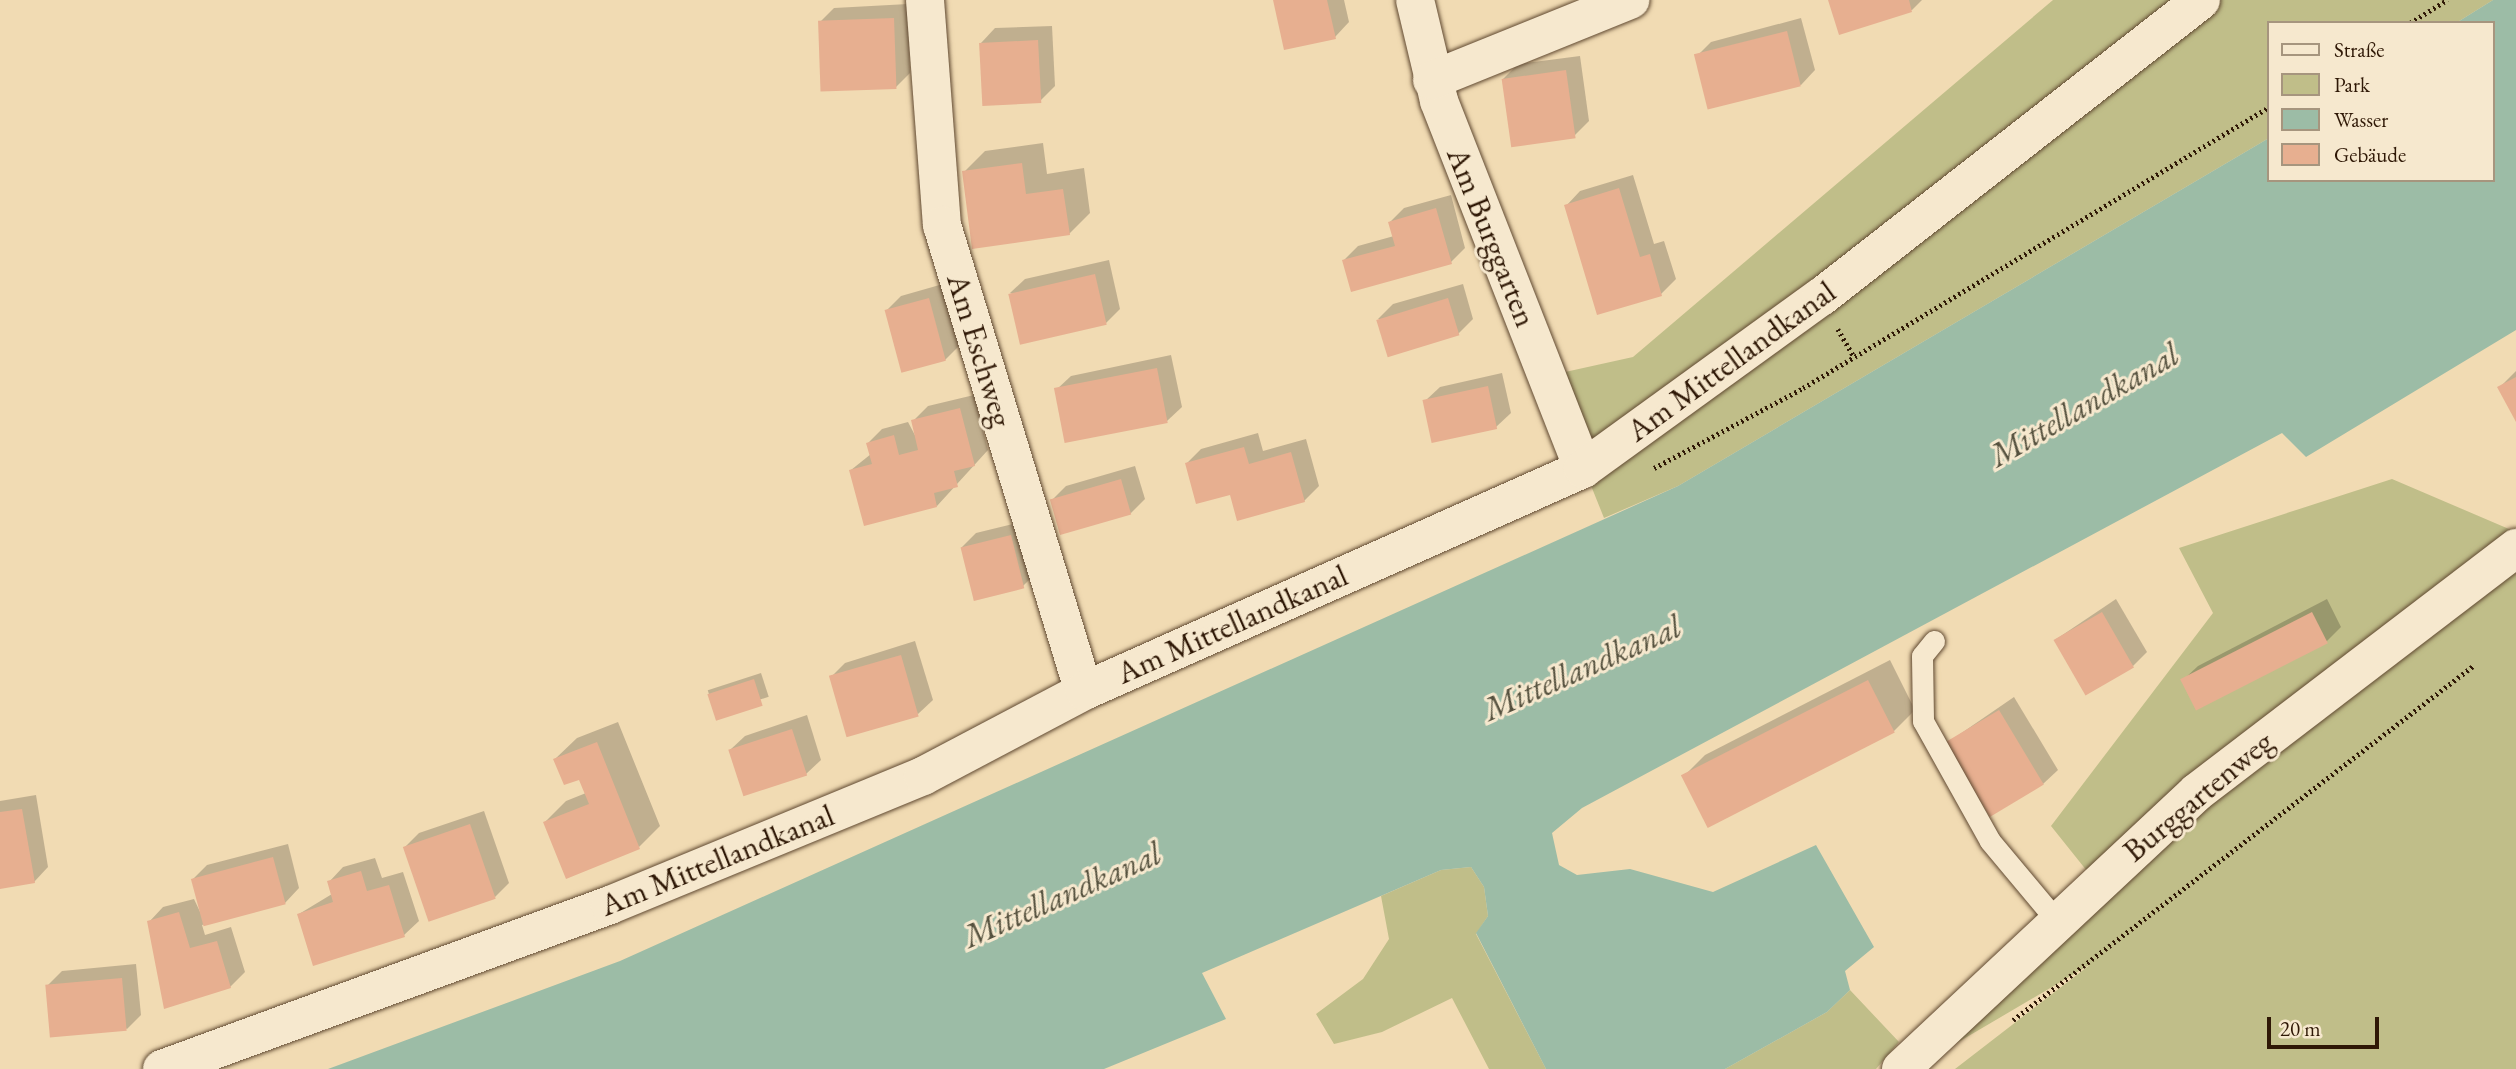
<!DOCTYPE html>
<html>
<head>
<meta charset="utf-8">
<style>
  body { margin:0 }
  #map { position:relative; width:2516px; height:1069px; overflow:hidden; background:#f1dbb3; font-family:"EB Garamond",serif }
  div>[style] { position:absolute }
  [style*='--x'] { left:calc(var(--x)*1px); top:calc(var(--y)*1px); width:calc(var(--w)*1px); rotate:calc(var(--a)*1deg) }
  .green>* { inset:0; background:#c0be89 }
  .water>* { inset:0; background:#9cbca6 }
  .shadow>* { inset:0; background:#0003; transform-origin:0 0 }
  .building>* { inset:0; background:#e7af90; transform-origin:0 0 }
  .path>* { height:4.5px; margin-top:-2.25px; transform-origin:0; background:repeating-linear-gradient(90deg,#2f1806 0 2px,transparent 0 5.5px) }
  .roads { filter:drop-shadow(0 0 2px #604931) drop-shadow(0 0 2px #604931) }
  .service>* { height:21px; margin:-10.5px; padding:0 10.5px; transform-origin:10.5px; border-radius:10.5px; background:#f6e8ce }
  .minor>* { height:38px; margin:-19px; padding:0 19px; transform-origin:19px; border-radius:19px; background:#f6e8ce }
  span { translate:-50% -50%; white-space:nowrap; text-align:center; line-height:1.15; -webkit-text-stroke:6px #f6e8ce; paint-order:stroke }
  .street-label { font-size:32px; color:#2f1806 }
  .water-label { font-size:33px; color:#55513e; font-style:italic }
  .legend { position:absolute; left:2267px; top:21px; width:228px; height:161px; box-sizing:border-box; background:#f6e8ce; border:2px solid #a6957e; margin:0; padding:9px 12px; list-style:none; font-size:21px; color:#2f1806 }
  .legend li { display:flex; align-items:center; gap:14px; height:35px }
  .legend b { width:35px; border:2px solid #a6957e }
  .scale { position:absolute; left:2267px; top:1017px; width:112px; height:32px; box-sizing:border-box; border:4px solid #2f1806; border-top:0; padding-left:9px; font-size:21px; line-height:24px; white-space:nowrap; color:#2f1806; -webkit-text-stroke:5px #f6e8ce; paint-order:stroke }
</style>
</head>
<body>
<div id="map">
  <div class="green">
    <i style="clip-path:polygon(2053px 0,2493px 0,2456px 23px,2269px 23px,2269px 138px,1678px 486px,1604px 518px,1547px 376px,1633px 357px)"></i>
    <i style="clip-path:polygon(2392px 479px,2516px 532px,2516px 1069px,1955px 1069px,2091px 964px,1955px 1044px,2087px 871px,2051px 826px,2213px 613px,2179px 548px)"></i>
    <i style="clip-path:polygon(1471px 867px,1484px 887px,1488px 916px,1476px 934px,1546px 1069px,1489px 1069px,1452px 998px,1382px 1032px,1334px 1044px,1316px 1014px,1363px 979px,1389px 939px,1381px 896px,1441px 870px)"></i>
    <i style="clip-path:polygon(1850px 990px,1899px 1042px,1876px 1069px,1725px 1069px,1827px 1012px)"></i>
  </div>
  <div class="water">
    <i style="clip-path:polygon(2493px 0,2516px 0,2516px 330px,2306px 457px,2282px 433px,1582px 808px,1552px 833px,1559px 865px,1577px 875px,1630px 869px,1713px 892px,1816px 845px,1874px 947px,1845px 971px,1850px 990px,1827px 1012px,1725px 1069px,1546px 1069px,1476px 933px,1488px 916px,1484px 887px,1471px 867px,1441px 870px,1202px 973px,1226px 1019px,1104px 1069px,328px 1069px,620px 961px,1678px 486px,2269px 138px,2269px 180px,2493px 180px,2493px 23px,2456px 23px)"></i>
  </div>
  <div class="shadow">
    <i style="clip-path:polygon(1275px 0,1344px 0,1349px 22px,1335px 37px)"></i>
    <i style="clip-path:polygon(1830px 0,1922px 0,1912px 10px)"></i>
    <i style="clip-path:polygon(908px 4px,910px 73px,896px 87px,820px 22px,834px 8px)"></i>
    <i style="clip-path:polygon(1801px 18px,1815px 70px,1801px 85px,1696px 57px,1711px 42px)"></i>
    <i style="clip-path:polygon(1052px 26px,1055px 86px,1040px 101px,981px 43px,995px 28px)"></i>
    <i style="clip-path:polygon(1580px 56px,1589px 121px,1574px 136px,1503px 79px,1518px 64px)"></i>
    <i style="clip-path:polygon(1043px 143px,1047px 174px,1084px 168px,1090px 213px,1069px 234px,964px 172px,985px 151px)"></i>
    <i style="clip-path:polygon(1633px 175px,1654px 244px,1664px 241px,1676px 279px,1661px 294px,1566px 206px,1580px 191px)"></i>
    <i style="clip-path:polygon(1451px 195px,1465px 248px,1451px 262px,1344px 260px,1358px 246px,1394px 236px,1390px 222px,1404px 208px)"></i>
    <i style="clip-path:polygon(1109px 260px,1120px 309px,1106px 323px,1010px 293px,1025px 279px)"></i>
    <i style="clip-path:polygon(943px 284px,960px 345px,945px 360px,887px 310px,901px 296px)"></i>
    <i style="clip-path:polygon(1463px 284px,1473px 319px,1458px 334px,1378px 319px,1393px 304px)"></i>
    <i style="clip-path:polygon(1171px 355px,1182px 407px,1167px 421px,1056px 390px,1071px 376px)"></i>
    <i style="clip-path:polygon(2516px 371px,2516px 419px,2499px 388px)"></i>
    <i style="clip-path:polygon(1502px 373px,1511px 413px,1496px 427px,1425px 401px,1440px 387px)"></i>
    <i style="clip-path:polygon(974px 395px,988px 450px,937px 506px,851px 470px,871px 454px,868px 443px,882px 429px,908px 422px,918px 441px,913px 421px,928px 406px)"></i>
    <i style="clip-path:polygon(1258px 433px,1263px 451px,1306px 439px,1319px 486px,1304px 501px,1231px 493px,1187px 463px,1201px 449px)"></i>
    <i style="clip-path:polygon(1135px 466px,1145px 499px,1130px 514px,1052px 500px,1066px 486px)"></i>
    <i style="clip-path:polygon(1025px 521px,1037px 572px,1023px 586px,961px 548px,976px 533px)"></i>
    <i style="clip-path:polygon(2116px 599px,2147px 652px,2133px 666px,2055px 640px)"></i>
    <i style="clip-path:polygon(2327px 599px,2341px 627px,2327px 641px,2183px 680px,2198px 666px)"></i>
    <i style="clip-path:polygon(915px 641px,933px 700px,918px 714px,831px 677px,845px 663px)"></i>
    <i style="clip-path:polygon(1890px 660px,1915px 710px,1894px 731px,1683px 777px,1705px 755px)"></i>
    <i style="left:761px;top:673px;width:25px;height:56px;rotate:72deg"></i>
    <i style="clip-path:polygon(2014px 697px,2058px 770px,2043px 784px,1947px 743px)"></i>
    <i style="clip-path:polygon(807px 715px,821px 760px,806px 774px,745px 794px,730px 750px,745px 736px)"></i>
    <i style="clip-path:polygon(618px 722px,660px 826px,639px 847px,545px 822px,566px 801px,586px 793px,580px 777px,555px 759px,577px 738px)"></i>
    <i style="clip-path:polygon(36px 795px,48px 867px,34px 882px,0 888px,0 801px)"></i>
    <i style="clip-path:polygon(484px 811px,509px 883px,495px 897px,405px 847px,419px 833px)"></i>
    <i style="clip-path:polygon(288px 844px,299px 888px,285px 903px,202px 925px,205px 935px,231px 927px,245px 972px,230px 987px,165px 1006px,149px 922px,163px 907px,194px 899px,202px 916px,193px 879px,207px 865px)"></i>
    <i style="clip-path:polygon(375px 858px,382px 878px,403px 872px,419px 921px,404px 935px,299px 914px,332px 894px,329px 882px,343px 867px)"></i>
    <i style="clip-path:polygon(136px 964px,141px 1015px,127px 1029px,47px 986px,62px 971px)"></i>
  </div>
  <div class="building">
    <i style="clip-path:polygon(1273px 0,1327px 0,1336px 39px,1284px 50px)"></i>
    <i style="clip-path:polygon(1828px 0,1909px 0,1912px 12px,1839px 35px)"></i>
    <i style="left:894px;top:18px;width:71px;height:76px;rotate:88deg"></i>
    <i style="left:1787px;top:31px;width:57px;height:96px;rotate:76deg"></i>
    <i style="left:1038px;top:40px;width:63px;height:59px;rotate:87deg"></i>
    <i style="left:1566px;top:70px;width:69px;height:65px;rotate:82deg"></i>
    <i style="clip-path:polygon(1022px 163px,1026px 194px,1063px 189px,1070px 235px,972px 249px,962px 171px)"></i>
    <i style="clip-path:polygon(1619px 188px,1640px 257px,1650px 254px,1662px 296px,1597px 315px,1564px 205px)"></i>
    <i style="clip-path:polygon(1436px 208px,1452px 264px,1351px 292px,1342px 260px,1395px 246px,1388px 222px)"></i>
    <i style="left:1095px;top:274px;width:52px;height:89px;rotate:77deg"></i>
    <i style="left:929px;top:298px;width:65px;height:46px;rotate:75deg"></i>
    <i style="left:1448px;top:298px;width:39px;height:75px;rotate:73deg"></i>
    <i style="left:1157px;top:368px;width:56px;height:105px;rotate:79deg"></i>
    <i style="clip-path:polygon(2516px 377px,2516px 422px,2497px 387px)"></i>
    <i style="left:1488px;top:386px;width:44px;height:67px;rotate:78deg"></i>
    <i style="clip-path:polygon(960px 408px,975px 466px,954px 471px,958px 487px,934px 493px,937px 507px,864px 526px,849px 470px,872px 464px,866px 443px,894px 435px,899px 455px,918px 450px,911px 420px)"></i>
    <i style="clip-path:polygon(1244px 447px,1249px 464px,1291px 452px,1305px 502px,1237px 521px,1230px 495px,1196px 504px,1185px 463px)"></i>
    <i style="left:1121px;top:479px;width:37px;height:74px;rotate:74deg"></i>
    <i style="left:1011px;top:535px;width:55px;height:52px;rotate:76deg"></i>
    <i style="left:2102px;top:612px;width:64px;height:56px;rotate:60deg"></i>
    <i style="left:2312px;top:612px;width:35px;height:148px;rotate:63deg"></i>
    <i style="left:901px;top:655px;width:64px;height:75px;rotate:74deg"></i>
    <i style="left:754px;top:679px;width:28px;height:49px;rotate:72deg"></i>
    <i style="left:1868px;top:680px;width:59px;height:210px;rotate:63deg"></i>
    <i style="left:1999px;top:710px;width:87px;height:63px;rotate:59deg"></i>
    <i style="left:792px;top:729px;width:49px;height:67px;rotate:72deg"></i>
    <i style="clip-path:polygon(597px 742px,640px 849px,566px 879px,543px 822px,589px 804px,579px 780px,564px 785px,553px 759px)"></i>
    <i style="clip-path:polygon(22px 809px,35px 883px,0 889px,0 812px)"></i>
    <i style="left:470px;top:824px;width:79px;height:71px;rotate:71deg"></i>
    <i style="left:273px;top:857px;width:49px;height:85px;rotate:75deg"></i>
    <i style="clip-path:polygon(361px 871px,367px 891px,389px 885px,405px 937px,313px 966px,297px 914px,333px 902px,327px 881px)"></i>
    <i style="clip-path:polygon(179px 912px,190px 948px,217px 941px,231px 988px,164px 1009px,147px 921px)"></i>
    <i style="left:122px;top:978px;width:53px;height:77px;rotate:85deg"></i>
  </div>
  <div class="path">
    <i style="--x:2410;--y:23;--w:44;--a:-31.9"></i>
    <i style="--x:1838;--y:329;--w:32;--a:60"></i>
    <i style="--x:1654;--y:468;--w:169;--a:-28.2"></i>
    <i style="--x:1803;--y:388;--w:544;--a:-31.09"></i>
    <i style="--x:2013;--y:1020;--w:580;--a:-37.58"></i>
  </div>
  <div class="roads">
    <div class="service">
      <i style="--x:1934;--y:641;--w:19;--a:129"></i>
      <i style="--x:1922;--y:656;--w:65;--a:89.1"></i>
      <i style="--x:1923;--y:721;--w:137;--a:60.8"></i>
      <i style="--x:1990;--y:841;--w:103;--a:50.1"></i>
    </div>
    <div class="minor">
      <i style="--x:925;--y:0;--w:226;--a:85.7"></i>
      <i style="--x:942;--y:225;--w:487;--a:73.1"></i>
      <i style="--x:1415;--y:0;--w:104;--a:76.6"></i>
      <i style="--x:1439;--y:101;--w:395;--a:68.6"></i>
      <i style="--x:1432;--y:80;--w:214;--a:-22"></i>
      <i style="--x:162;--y:1069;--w:477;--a:-20.1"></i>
      <i style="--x:610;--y:905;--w:339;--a:-22.4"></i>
      <i style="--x:923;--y:776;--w:182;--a:-27.8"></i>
      <i style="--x:1084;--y:691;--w:546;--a:-23.98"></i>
      <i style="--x:1583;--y:469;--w:294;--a:-35.9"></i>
      <i style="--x:1821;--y:297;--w:482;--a:-38"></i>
      <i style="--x:1901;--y:1069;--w:405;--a:-43.1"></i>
      <i style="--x:2197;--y:792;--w:402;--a:-37.4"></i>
    </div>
  </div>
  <div class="street-label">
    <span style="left:1492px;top:237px;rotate:68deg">Am Burggarten</span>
    <span style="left:980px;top:350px;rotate:73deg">Am Eschweg</span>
    <span style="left:1731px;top:361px;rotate:-36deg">Am Mittellandkanal</span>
    <span style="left:1232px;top:624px;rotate:-24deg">Am Mittellandkanal</span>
    <span style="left:2198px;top:796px;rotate:-40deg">Burggartenweg</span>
    <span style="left:717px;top:860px;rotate:-22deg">Am Mittellandkanal</span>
  </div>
  <div class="water-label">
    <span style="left:2084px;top:405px;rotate:-30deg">Mittellandkanal</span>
    <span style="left:1582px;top:668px;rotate:-24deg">Mittellandkanal</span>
    <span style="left:1062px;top:895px;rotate:-24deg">Mittellandkanal</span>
  </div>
  <ul class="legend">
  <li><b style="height:9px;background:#f6e8ce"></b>Straße</li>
  <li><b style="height:19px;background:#c0be89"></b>Park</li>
  <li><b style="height:19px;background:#9cbca6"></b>Wasser</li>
  <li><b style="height:19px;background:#e7af90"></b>Gebäude</li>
  </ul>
  <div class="scale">20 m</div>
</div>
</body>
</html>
